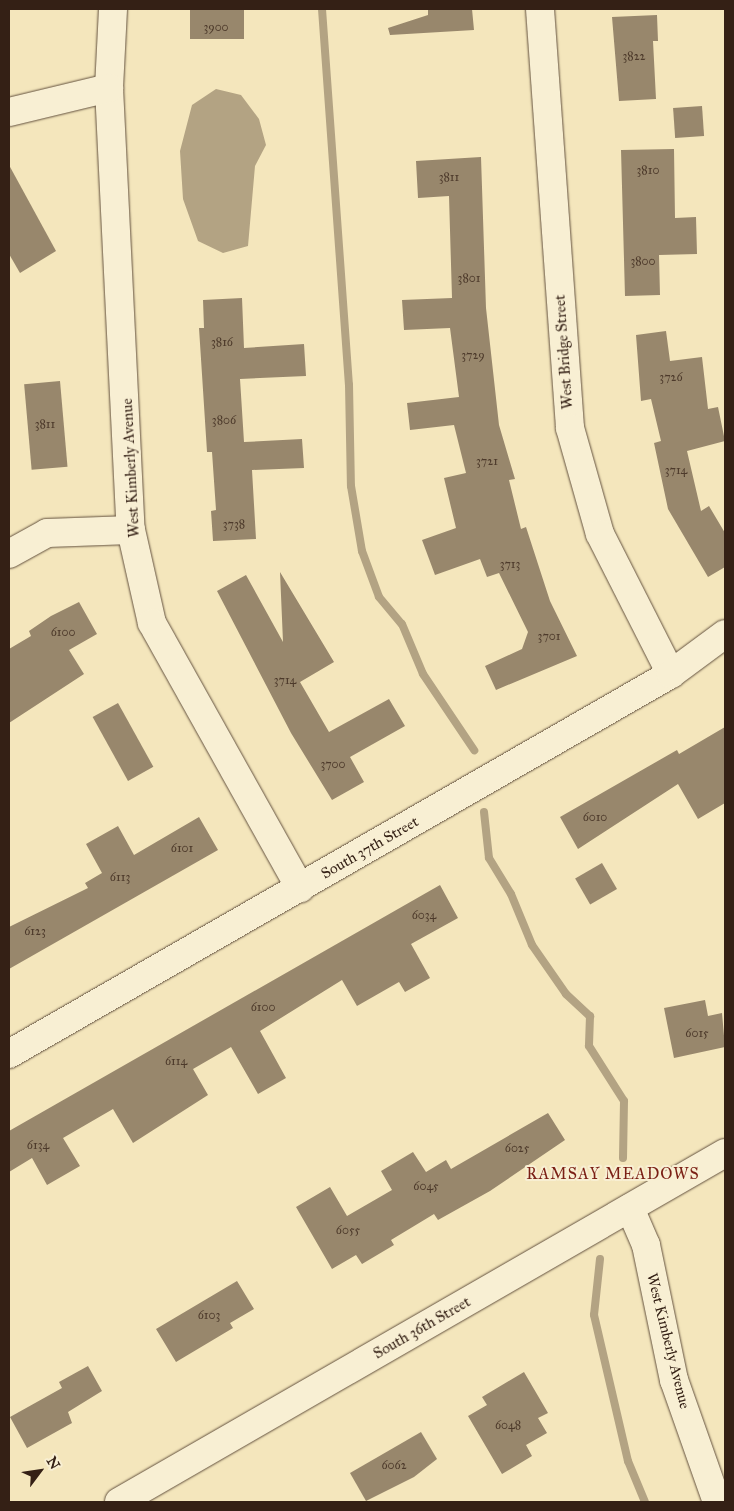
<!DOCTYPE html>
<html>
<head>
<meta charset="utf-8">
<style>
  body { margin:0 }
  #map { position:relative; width:734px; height:1511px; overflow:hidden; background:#f4e6bc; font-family:"IM FELL Great Primer",serif }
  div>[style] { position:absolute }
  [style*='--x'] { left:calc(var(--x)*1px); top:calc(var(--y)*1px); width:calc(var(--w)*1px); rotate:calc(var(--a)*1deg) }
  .water>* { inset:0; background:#b3a383 }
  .stream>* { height:8px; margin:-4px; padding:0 4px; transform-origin:4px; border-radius:4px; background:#b3a383 }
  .building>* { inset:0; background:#98876c; transform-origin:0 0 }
  .roads { filter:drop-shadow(0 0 1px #64523f) drop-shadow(0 0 1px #64523f) }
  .minor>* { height:28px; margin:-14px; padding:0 14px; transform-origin:14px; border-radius:14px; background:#f8efd3 }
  span { translate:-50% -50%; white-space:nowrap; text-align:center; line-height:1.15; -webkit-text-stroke:4px #f8efd3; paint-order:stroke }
  .number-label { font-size:12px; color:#4d3a2b }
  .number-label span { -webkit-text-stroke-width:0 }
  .street-label { font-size:15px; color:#342015 }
  .neighbourhood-label { font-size:16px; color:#7a1f14; letter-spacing:1px }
  .frame { position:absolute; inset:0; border:10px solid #342015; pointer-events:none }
  .north { position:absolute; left:15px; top:1446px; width:50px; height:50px; -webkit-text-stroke:4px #f8efd3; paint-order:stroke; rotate:59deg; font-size:14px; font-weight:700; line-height:20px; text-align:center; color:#342015 }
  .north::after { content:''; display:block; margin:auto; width:18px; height:22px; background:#342015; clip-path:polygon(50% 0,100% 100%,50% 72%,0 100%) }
</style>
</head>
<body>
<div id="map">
  <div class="water">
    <i style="clip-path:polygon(216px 89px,241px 95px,259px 119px,266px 145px,255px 166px,248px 246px,223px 253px,198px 241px,183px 199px,180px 151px,192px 105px)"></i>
  </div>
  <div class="stream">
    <i style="--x:322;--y:9;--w:377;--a:85.9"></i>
    <i style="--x:349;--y:385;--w:101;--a:88.9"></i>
    <i style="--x:351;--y:486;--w:66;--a:80.4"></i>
    <i style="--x:362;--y:551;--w:49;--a:69.7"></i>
    <i style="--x:379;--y:597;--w:35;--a:50"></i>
    <i style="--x:402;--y:624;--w:54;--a:67.2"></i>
    <i style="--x:423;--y:674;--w:92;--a:56.1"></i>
    <i style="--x:484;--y:812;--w:46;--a:83.8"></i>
    <i style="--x:489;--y:858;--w:42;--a:58.6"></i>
    <i style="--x:511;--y:894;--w:55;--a:67.6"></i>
    <i style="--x:532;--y:945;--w:60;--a:55.2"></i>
    <i style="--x:566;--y:994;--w:33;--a:43"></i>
    <i style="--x:590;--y:1016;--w:30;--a:92"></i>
    <i style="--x:589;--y:1046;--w:65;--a:57.5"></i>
    <i style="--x:624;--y:1101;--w:57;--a:91"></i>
    <i style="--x:600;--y:1259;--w:56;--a:96.1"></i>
    <i style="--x:594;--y:1315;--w:150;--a:76.9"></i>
    <i style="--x:628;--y:1461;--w:44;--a:67.5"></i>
  </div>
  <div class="building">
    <i style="left:190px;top:9px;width:54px;height:30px"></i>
    <i style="clip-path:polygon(428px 9px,472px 9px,474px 30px,390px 35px,388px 28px,428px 15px)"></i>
    <i style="clip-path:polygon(657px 15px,658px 41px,653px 41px,656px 99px,619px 101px,612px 17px)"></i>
    <i style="left:702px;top:106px;width:30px;height:29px;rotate:86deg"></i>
    <i style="clip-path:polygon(674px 149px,675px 218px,696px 217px,697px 254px,659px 255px,660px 295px,625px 296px,621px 150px)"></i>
    <i style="clip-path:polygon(481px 157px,486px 308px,499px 425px,515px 479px,509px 480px,521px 529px,526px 527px,550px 601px,577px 656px,496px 690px,485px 666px,522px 649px,528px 632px,499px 573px,487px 577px,480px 559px,435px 575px,422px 540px,456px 528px,444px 478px,466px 473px,454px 425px,410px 430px,407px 403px,459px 397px,450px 328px,404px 330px,402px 300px,452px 298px,449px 196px,418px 198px,416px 161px)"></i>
    <i style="clip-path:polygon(9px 165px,56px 251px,20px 273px,9px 254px)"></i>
    <i style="clip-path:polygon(242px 298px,244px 348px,304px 344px,306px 376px,240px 379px,244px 442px,302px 439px,304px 468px,252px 470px,256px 539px,213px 541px,211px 511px,216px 510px,212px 452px,207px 452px,199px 328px,204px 328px,203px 300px)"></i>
    <i style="clip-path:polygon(666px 331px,670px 361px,702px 357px,708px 409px,718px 407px,725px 441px,687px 451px,701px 511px,709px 506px,725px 533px,725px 567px,708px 577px,668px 509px,654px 443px,661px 441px,651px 399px,641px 401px,636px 335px)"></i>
    <i style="left:60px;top:381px;width:86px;height:36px;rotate:85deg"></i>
    <i style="clip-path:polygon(280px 572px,334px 662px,300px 682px,329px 732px,389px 699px,405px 726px,350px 757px,364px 782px,332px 800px,291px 733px,217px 591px,246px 575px,283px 642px)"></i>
    <i style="clip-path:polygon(79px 602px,97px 634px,69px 650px,84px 674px,9px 723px,9px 649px,31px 636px,29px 631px,51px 616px)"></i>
    <i style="left:118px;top:703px;width:73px;height:29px;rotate:61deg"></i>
    <i style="clip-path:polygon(725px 727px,725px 803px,698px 819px,678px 784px,578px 849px,560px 817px,677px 750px,679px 754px)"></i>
    <i style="clip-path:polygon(199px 817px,218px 850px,9px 969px,9px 927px,88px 888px,85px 883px,102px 873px,86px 844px,118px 826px,134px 855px)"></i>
    <i style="left:602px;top:863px;width:30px;height:31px;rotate:60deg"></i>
    <i style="clip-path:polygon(440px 885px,458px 918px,411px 944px,430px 978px,405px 992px,399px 982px,357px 1006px,342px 980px,260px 1031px,286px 1078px,258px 1094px,231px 1047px,193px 1069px,208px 1095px,133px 1143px,113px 1109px,63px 1138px,80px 1166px,47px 1185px,32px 1158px,9px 1172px,9px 1131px)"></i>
    <i style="clip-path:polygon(705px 1000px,708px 1016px,722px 1013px,725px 1047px,674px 1058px,664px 1008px)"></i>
    <i style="clip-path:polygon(548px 1113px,565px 1140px,490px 1191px,438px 1220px,434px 1214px,391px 1240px,394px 1245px,362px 1264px,356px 1255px,332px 1269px,296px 1207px,330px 1187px,347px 1216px,392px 1190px,381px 1171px,413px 1152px,426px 1172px,446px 1160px,451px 1169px)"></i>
    <i style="clip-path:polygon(237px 1281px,254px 1309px,230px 1323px,233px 1328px,176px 1362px,156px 1329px)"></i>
    <i style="clip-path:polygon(88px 1366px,102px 1391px,68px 1412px,72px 1423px,27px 1448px,10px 1417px,62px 1388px,59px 1382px)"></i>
    <i style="clip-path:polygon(524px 1372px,548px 1413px,538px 1418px,547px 1433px,526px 1445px,532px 1456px,502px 1474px,468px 1416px,487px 1405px,482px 1397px)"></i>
    <i style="clip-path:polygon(421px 1432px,437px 1459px,414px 1477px,366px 1501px,350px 1473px)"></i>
  </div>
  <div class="roads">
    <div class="minor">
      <i style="--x:113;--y:9;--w:79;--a:92.9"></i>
      <i style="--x:109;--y:88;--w:443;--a:87.2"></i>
      <i style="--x:131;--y:530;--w:95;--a:77.3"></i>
      <i style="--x:152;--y:623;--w:304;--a:60.8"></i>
      <i style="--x:540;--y:9;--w:420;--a:85.9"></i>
      <i style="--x:570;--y:428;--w:110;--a:74.2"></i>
      <i style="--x:600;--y:534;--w:157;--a:63.1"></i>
      <i style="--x:9;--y:112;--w:103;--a:-13.5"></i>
      <i style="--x:9;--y:554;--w:43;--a:-28.9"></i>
      <i style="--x:47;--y:533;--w:84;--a:-2"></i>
      <i style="--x:9;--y:1054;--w:763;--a:-29.86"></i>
      <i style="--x:671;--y:674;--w:67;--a:-36.5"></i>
      <i style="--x:630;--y:1208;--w:40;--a:66.6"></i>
      <i style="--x:646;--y:1245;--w:138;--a:78.3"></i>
      <i style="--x:674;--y:1380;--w:129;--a:70.6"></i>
      <i style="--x:119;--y:1502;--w:699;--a:-29.94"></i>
    </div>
  </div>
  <div class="number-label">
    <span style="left:216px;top:28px">3900</span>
    <span style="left:634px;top:57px">3822</span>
    <span style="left:648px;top:171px">3810</span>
    <span style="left:449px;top:178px">3811</span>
    <span style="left:643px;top:262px">3800</span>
    <span style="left:469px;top:279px">3801</span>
    <span style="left:222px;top:343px">3816</span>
    <span style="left:473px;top:356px">3729</span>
    <span style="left:671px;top:378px">3726</span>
    <span style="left:224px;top:421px">3806</span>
    <span style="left:45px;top:425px">3811</span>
    <span style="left:487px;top:462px">3721</span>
    <span style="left:676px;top:471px">3714</span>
    <span style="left:234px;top:525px">3738</span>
    <span style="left:510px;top:565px">3713</span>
    <span style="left:63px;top:633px">6100</span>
    <span style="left:549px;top:637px">3701</span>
    <span style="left:285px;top:681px">3714</span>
    <span style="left:333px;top:765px">3700</span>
    <span style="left:595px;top:818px">6010</span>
    <span style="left:182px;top:849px">6101</span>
    <span style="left:120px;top:878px">6113</span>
    <span style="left:424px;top:916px">6034</span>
    <span style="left:35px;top:932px">6123</span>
    <span style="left:263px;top:1008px">6100</span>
    <span style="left:697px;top:1034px">6015</span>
    <span style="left:176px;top:1062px">6114</span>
    <span style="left:38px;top:1146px">6134</span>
    <span style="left:517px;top:1149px">6025</span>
    <span style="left:426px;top:1187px">6045</span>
    <span style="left:348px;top:1231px">6055</span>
    <span style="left:209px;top:1316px">6103</span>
    <span style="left:508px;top:1426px">6048</span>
    <span style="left:394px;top:1466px">6062</span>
  </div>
  <div class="street-label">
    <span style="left:564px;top:352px;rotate:-94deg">West Bridge Street</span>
    <span style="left:131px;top:468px;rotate:-93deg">West Kimberly Avenue</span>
    <span style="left:370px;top:848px;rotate:-30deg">South 37th Street</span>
    <span style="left:422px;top:1328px;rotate:-30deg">South 36th Street</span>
    <span style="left:668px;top:1341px;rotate:76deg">West Kimberly Avenue</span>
  </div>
  <div class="neighbourhood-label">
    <span style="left:613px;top:1174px">RAMSAY MEADOWS</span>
  </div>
  <div class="frame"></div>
  <div class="north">N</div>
</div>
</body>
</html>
